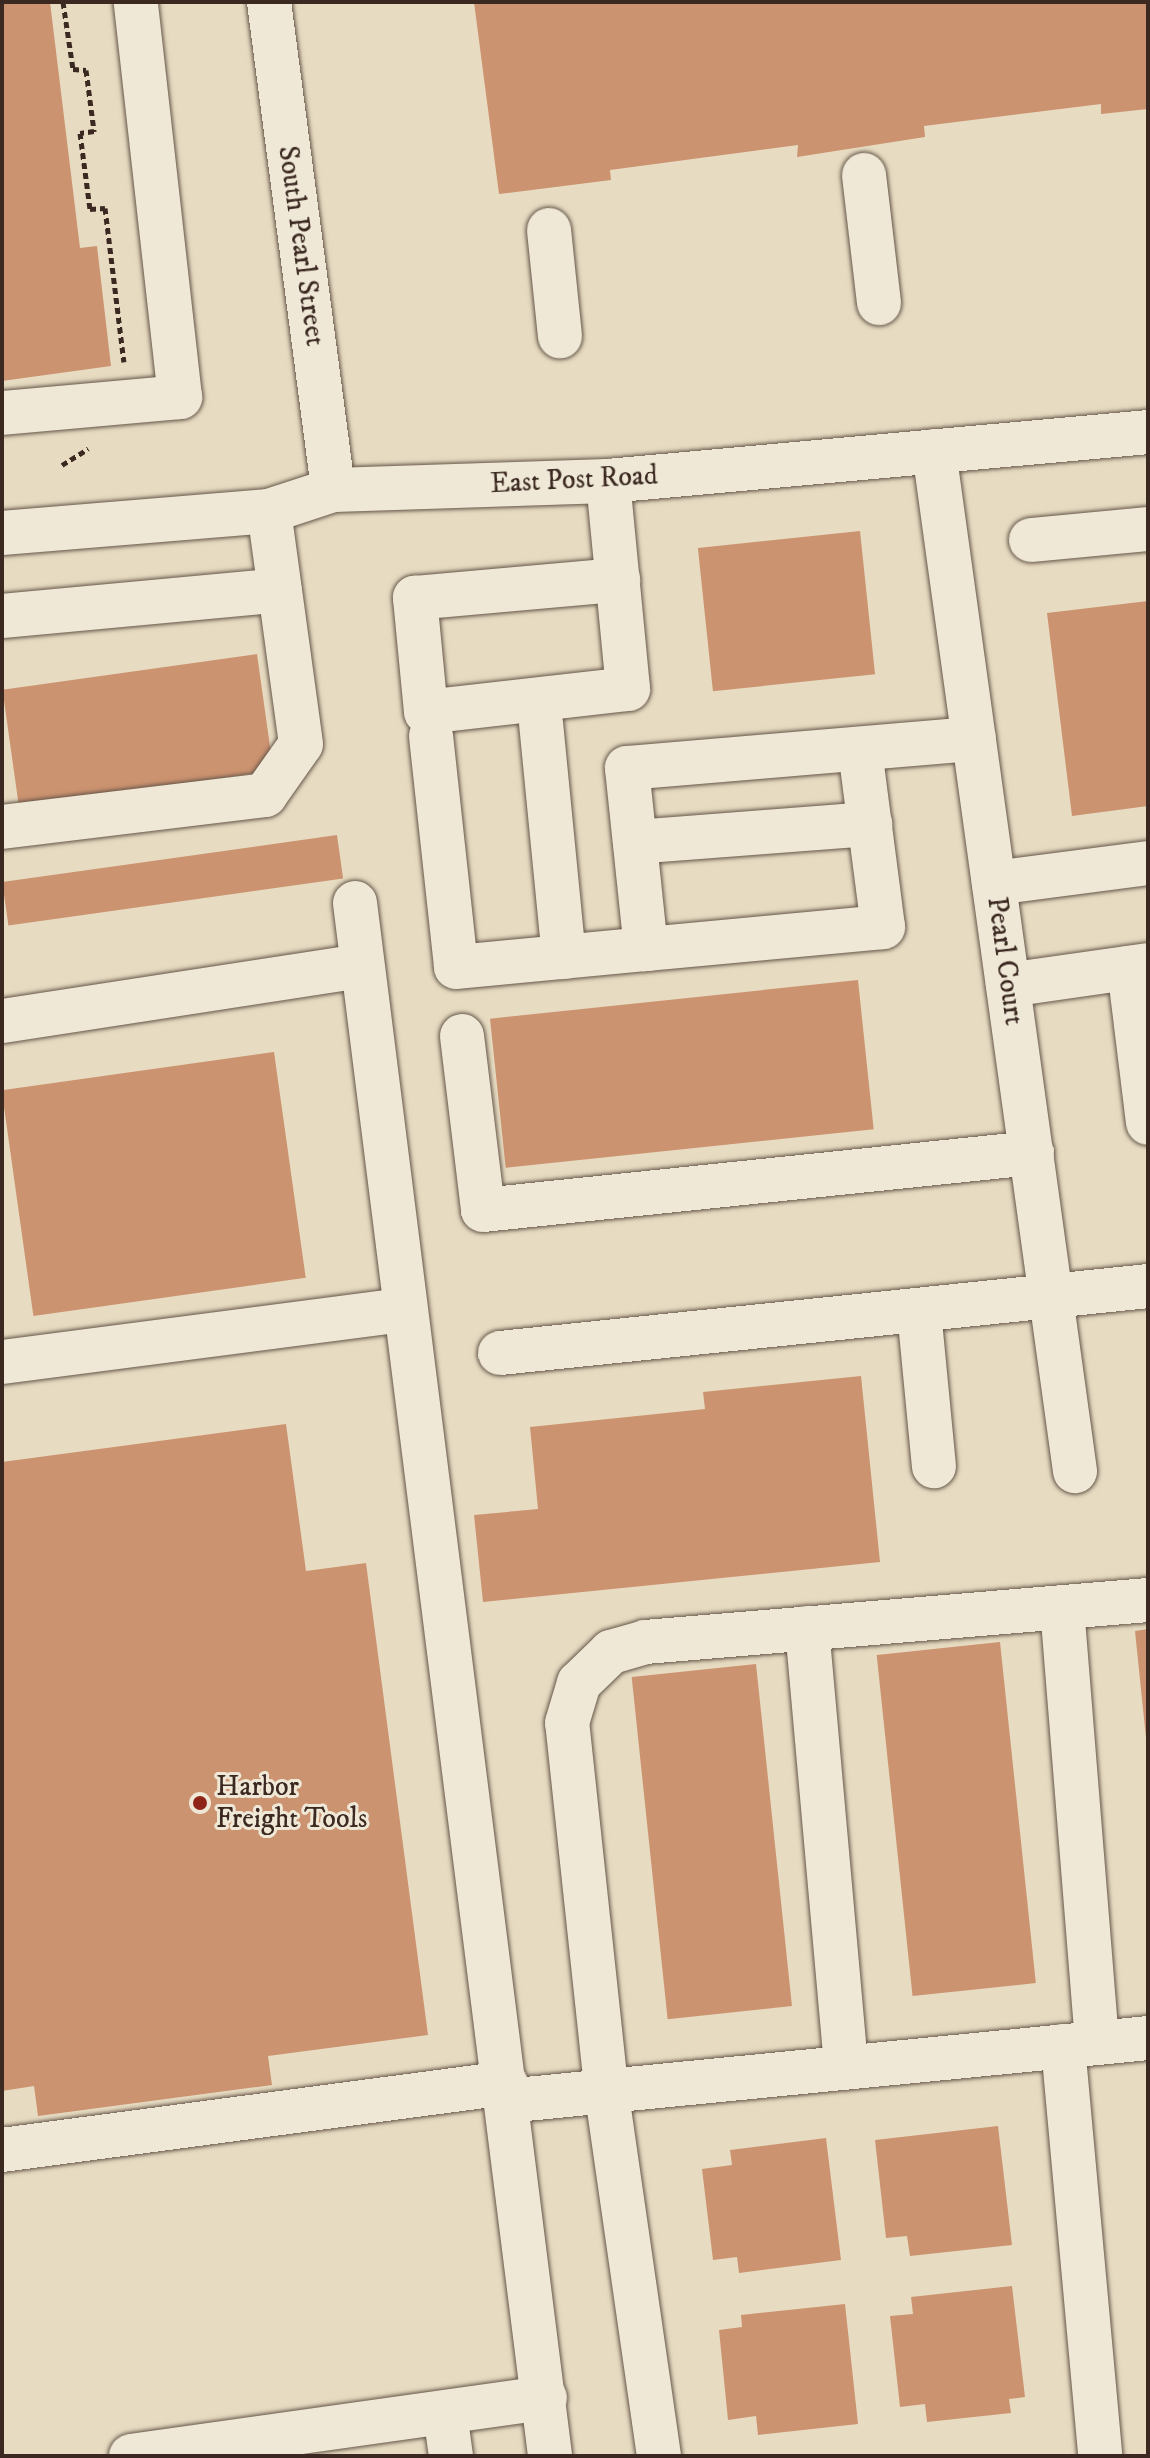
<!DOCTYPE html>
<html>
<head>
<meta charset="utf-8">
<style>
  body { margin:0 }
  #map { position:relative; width:1150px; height:2458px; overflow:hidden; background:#e7dcc2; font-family:"IM FELL DW Pica",serif }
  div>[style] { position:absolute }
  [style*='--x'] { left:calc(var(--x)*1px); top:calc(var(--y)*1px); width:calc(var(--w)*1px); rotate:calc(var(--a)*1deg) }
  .building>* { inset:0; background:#cc9370; transform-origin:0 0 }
  .path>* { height:5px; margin-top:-2.5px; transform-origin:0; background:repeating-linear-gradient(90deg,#3b2921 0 6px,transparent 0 10px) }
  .roads { filter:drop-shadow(0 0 2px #665649) drop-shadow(0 0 2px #665649) }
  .minor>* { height:44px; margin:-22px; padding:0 22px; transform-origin:22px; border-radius:22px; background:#efe8d7 }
  .dots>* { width:22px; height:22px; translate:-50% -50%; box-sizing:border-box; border:4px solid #efe8d7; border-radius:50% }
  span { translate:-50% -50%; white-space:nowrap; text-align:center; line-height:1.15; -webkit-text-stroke:6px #efe8d7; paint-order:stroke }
  .street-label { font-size:28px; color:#3b2921 }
  .poi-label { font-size:28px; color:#3b2921 }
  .left { translate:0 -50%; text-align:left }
  .frame { position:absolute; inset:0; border:4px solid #3b2921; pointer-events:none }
</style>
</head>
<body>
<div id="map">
  <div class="building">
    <i style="clip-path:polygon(2px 2px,50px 2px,80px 248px,97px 246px,111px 366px,2px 381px)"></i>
    <i style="clip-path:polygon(474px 2px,1148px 2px,1148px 109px,1101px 114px,1101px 104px,924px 126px,925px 137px,797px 157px,798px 145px,610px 170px,611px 180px,499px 194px)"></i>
    <i style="left:860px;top:531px;width:144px;height:163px;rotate:84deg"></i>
    <i style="clip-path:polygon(1148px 601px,1148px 806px,1072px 816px,1047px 613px)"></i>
    <i style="left:257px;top:654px;width:118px;height:257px;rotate:82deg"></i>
    <i style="left:337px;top:835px;width:44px;height:338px;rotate:82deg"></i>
    <i style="left:858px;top:980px;width:150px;height:370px;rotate:84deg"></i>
    <i style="left:274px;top:1052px;width:228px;height:275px;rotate:82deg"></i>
    <i style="clip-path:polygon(861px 1376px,880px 1562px,483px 1602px,474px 1515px,538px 1509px,530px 1427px,705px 1409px,703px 1392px)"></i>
    <i style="clip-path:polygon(286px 1424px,306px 1571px,366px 1563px,428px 2035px,268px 2056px,272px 2085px,38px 2116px,34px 2086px,2px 2091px,2px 1462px)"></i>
    <i style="clip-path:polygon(1148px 1629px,1148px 1738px,1146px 1738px,1135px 1631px)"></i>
    <i style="left:1000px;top:1642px;width:343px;height:124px;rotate:84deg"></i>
    <i style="left:756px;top:1664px;width:344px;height:125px;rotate:84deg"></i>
    <i style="clip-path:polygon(998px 2126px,1012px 2245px,910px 2256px,907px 2236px,886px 2238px,875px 2140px)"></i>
    <i style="clip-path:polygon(826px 2138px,841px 2260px,739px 2273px,737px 2257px,713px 2260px,702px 2169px,732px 2165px,730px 2150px)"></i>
    <i style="clip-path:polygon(1012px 2286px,1025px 2397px,1009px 2399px,1011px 2413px,927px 2422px,925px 2404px,900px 2407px,890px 2316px,913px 2314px,911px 2297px)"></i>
    <i style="clip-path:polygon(845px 2304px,858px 2424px,758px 2435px,756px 2416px,728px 2420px,719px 2330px,742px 2327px,741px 2315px)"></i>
  </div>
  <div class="path">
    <i style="--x:63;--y:2;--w:68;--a:81.5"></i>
    <i style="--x:73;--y:69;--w:13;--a:4"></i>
    <i style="--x:86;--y:70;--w:62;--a:82.5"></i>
    <i style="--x:94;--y:131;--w:14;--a:172"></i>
    <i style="--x:80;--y:133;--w:77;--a:82.5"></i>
    <i style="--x:90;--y:209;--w:15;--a:-4"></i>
    <i style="--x:105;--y:208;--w:155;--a:83"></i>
    <i style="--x:62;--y:465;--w:31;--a:-32"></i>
  </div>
  <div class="roads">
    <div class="minor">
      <i style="--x:269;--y:2;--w:492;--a:82.5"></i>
      <i style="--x:864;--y:175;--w:129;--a:83.3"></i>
      <i style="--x:549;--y:230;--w:107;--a:84.1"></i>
      <i style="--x:2;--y:413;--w:179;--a:-5.1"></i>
      <i style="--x:180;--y:397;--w:397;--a:-96.4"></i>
      <i style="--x:934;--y:451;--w:1030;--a:82.13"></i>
      <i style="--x:608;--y:481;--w:209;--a:84.5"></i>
      <i style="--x:628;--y:689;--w:203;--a:173.5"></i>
      <i style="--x:426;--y:712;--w:115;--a:-95.5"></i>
      <i style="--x:415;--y:598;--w:204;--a:-5.1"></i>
      <i style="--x:2;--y:533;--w:268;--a:-4.7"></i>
      <i style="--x:269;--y:511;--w:67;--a:-18.2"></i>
      <i style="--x:333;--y:490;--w:275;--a:-1.9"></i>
      <i style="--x:608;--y:481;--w:542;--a:-5.18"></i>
      <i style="--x:1031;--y:540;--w:118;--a:-5.4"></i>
      <i style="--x:2;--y:616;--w:279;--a:-5.3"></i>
      <i style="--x:541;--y:723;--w:235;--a:84.4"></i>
      <i style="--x:431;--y:736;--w:232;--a:83.8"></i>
      <i style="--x:456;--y:967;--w:191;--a:-5.4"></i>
      <i style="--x:646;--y:949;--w:182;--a:-96"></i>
      <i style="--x:627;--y:768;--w:348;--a:-4.8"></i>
      <i style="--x:2;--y:827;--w:265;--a:-6.9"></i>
      <i style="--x:265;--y:795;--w:62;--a:-54.8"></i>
      <i style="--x:301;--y:744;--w:235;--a:-97.8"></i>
      <i style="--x:635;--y:842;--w:236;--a:-4.4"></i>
      <i style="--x:994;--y:883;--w:155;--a:-7.4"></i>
      <i style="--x:355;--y:903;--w:1565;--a:82.84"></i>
      <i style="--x:646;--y:949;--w:238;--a:-5.3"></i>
      <i style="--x:883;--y:927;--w:179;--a:-97.4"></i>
      <i style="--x:1129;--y:968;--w:156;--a:83"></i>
      <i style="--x:1008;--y:985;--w:141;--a:-8.1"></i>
      <i style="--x:2;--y:1021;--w:364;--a:-8.7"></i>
      <i style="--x:462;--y:1036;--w:175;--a:83.1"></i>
      <i style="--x:483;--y:1210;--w:552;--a:-5.93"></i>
      <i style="--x:919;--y:1311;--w:156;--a:84.5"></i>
      <i style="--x:500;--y:1353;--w:651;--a:-5.9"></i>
      <i style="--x:2;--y:1362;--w:404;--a:-7.4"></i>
      <i style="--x:1062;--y:1607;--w:437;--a:85.4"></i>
      <i style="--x:807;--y:1628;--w:439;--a:84.9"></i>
      <i style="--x:1063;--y:2046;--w:412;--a:84.8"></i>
      <i style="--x:506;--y:2101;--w:645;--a:-5.6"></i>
      <i style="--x:2;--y:2150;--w:508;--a:-7.57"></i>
      <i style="--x:445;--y:2413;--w:43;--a:82.1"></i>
      <i style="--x:131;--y:2456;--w:418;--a:-8"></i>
      <i style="--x:659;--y:2456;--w:374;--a:-98.2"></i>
      <i style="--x:606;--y:2086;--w:365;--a:-96.1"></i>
      <i style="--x:567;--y:1723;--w:42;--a:-73.3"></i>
      <i style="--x:579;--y:1683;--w:45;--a:-44.1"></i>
      <i style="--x:611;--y:1652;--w:35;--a:-16"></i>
      <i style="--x:645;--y:1642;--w:505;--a:-4.77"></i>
    </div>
  </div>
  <div class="dots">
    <i style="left:200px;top:1803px;background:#8f2418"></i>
  </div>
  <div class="street-label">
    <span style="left:301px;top:246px;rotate:82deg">South Pearl Street</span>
    <span style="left:574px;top:480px;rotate:-3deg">East Post Road</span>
    <span style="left:1005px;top:961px;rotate:82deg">Pearl Court</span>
  </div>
  <div class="poi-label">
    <span class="left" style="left:216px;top:1803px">Harbor<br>Freight Tools</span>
  </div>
  <div class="frame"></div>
</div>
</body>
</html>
